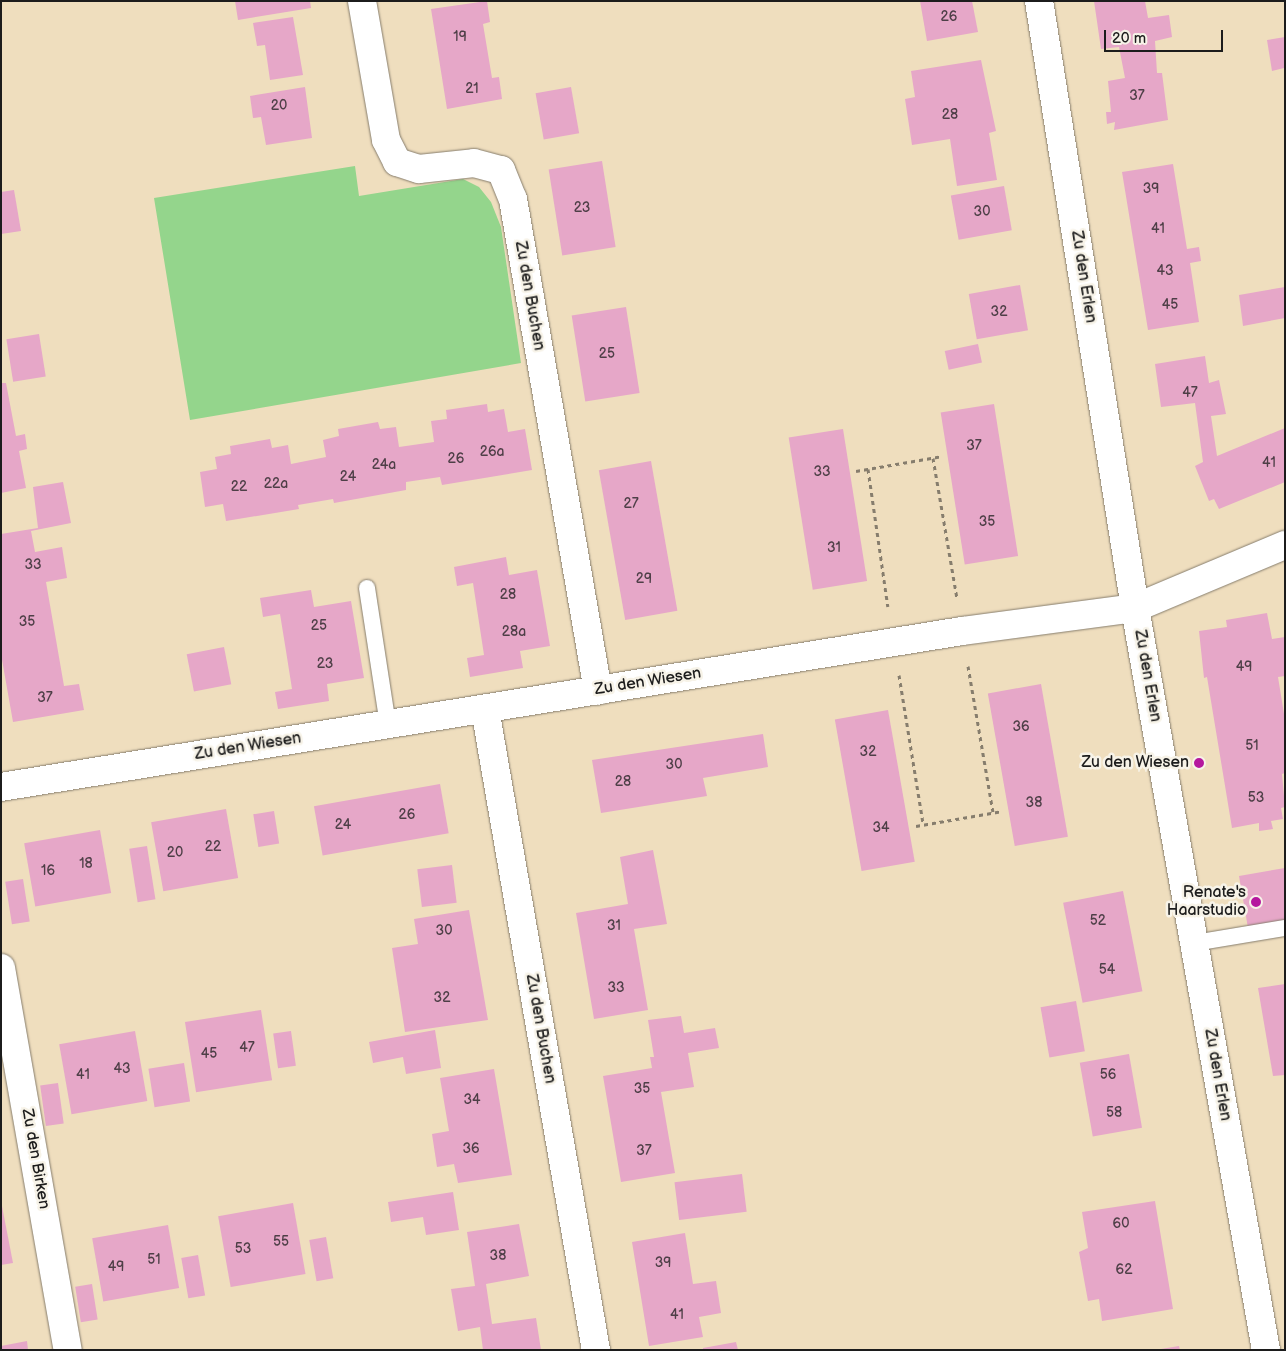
<!DOCTYPE html>
<html>
<head>
<meta charset="utf-8">
<style>
  body { margin:0 }
  #map { position:relative; width:1286px; height:1351px; overflow:hidden; background:#efdebe; font-family:"Balsamiq Sans",sans-serif }
  div>[style] { position:absolute }
  [style*='--x'] { left:calc(var(--x)*1px); top:calc(var(--y)*1px); width:calc(var(--w)*1px); rotate:calc(var(--a)*1deg) }
  .green>* { inset:0; background:#94d58c }
  .building>* { inset:0; background:#e6a7c8; transform-origin:0 0 }
  .path>* { height:3px; margin-top:-1.5px; transform-origin:0; background:repeating-linear-gradient(90deg,#867d6d 0 4px,transparent 0 8px) }
  .roads { filter:drop-shadow(0 0 1px #867d6d) drop-shadow(0 0 1px #867d6d) }
  .service>* { height:16px; margin:-8px; padding:0 8px; transform-origin:8px; border-radius:8px; background:#fff }
  .minor>* { height:28px; margin:-14px; padding:0 14px; transform-origin:14px; border-radius:14px; background:#fff }
  .dots>* { width:14px; height:14px; translate:-50% -50%; box-sizing:border-box; border:2px solid #f7f3e8; border-radius:50% }
  span { translate:-50% -50%; white-space:nowrap; text-align:center; line-height:1.15; -webkit-text-stroke:5px #f7f3e8; paint-order:stroke }
  .number-label { font-size:14px; color:#4e3f47 }
  .number-label span { -webkit-text-stroke-width:0 }
  .street-label { font-size:16px; color:#1c1c1c }
  .poi-label { font-size:16px; color:#1c1c1c }
  .right { translate:-100% -50%; text-align:right }
  .frame { position:absolute; inset:0; border:2px solid #1c1c1c; pointer-events:none }
  .scale { position:absolute; left:1104px; top:30px; width:119px; height:22px; box-sizing:border-box; border:2px solid #1c1c1c; border-top:0; padding-left:6px; font-size:15px; line-height:18px; white-space:nowrap; color:#1c1c1c; -webkit-text-stroke:4px #f7f3e8; paint-order:stroke }
</style>
</head>
<body>
<div id="map">
  <div class="green">
    <i style="clip-path:polygon(355px 166px,359px 196px,463px 179px,479px 187px,491px 202px,501px 227px,521px 363px,190px 420px,154px 198px)"></i>
  </div>
  <div class="building">
    <i style="clip-path:polygon(235px 1px,310px 1px,311px 8px,238px 20px)"></i>
    <i style="clip-path:polygon(487px 1px,490px 22px,483px 24px,492px 78px,499px 77px,502px 99px,447px 109px,431px 9px)"></i>
    <i style="clip-path:polygon(920px 1px,972px 1px,978px 32px,927px 41px)"></i>
    <i style="clip-path:polygon(1094px 1px,1145px 1px,1148px 18px,1169px 15px,1172px 37px,1155px 41px,1157px 73px,1162px 73px,1168px 120px,1114px 130px,1115px 122px,1107px 124px,1106px 112px,1111px 112px,1108px 81px,1125px 78px,1119px 47px,1101px 49px)"></i>
    <i style="clip-path:polygon(293px 17px,303px 75px,270px 80px,265px 45px,257px 46px,253px 23px)"></i>
    <i style="clip-path:polygon(1285px 37px,1284px 68px,1272px 71px,1267px 40px)"></i>
    <i style="clip-path:polygon(981px 60px,996px 131px,989px 133px,997px 180px,957px 186px,950px 139px,912px 145px,905px 99px,915px 97px,911px 71px)"></i>
    <i style="clip-path:polygon(305px 87px,312px 138px,266px 145px,261px 117px,253px 118px,250px 96px)"></i>
    <i style="left:571px;top:87px;width:47px;height:36px;rotate:80deg"></i>
    <i style="left:602px;top:161px;width:87px;height:54px;rotate:81deg"></i>
    <i style="clip-path:polygon(1173px 164px,1187px 249px,1199px 247px,1201px 261px,1190px 263px,1199px 322px,1148px 330px,1122px 172px)"></i>
    <i style="left:1004px;top:186px;width:45px;height:54px;rotate:80deg"></i>
    <i style="clip-path:polygon(14px 190px,21px 231px,1px 234px,1px 192px)"></i>
    <i style="left:1020px;top:285px;width:46px;height:52px;rotate:80deg"></i>
    <i style="clip-path:polygon(1285px 287px,1285px 318px,1243px 326px,1239px 295px)"></i>
    <i style="left:626px;top:307px;width:87px;height:55px;rotate:81deg"></i>
    <i style="left:39px;top:334px;width:43px;height:33px;rotate:81deg"></i>
    <i style="left:978px;top:344px;width:19px;height:34px;rotate:78deg"></i>
    <i style="clip-path:polygon(1205px 356px,1209px 383px,1219px 380px,1226px 414px,1211px 416px,1217px 456px,1285px 428px,1285px 482px,1219px 509px,1214px 499px,1209px 501px,1195px 466px,1203px 462px,1195px 403px,1161px 407px,1155px 364px)"></i>
    <i style="clip-path:polygon(1px 383px,6px 383px,16px 436px,25px 434px,27px 449px,19px 451px,26px 488px,1px 493px)"></i>
    <i style="clip-path:polygon(487px 404px,488px 412px,504px 409px,508px 432px,525px 429px,532px 470px,442px 485px,440px 477px,406px 482px,406px 490px,334px 503px,333px 499px,298px 505px,299px 509px,226px 521px,223px 504px,205px 507px,200px 472px,217px 469px,215px 457px,231px 454px,230px 446px,270px 439px,272px 448px,288px 445px,291px 464px,326px 457px,323px 440px,339px 436px,338px 429px,378px 422px,380px 429px,396px 427px,399px 447px,434px 442px,431px 421px,447px 419px,446px 410px)"></i>
    <i style="left:994px;top:404px;width:154px;height:54px;rotate:81deg"></i>
    <i style="left:843px;top:429px;width:154px;height:55px;rotate:81deg"></i>
    <i style="left:651px;top:461px;width:152px;height:53px;rotate:80deg"></i>
    <i style="clip-path:polygon(63px 482px,71px 523px,31px 531px,35px 552px,62px 547px,67px 578px,46px 582px,64px 686px,79px 684px,84px 710px,13px 722px,1px 654px,1px 534px,38px 528px,33px 487px)"></i>
    <i style="clip-path:polygon(506px 557px,509px 575px,537px 570px,550px 646px,520px 651px,523px 668px,470px 677px,467px 658px,484px 655px,473px 583px,457px 586px,454px 567px)"></i>
    <i style="clip-path:polygon(311px 590px,314px 607px,351px 601px,364px 678px,327px 684px,329px 701px,278px 709px,275px 692px,292px 689px,286px 651px,280px 614px,263px 617px,260px 598px)"></i>
    <i style="clip-path:polygon(1267px 613px,1272px 639px,1285px 637px,1285px 676px,1278px 677px,1285px 720px,1285px 773px,1282px 774px,1285px 807px,1281px 808px,1283px 819px,1271px 821px,1273px 829px,1259px 831px,1259px 823px,1232px 828px,1207px 677px,1204px 678px,1199px 631px,1227px 627px,1226px 620px)"></i>
    <i style="left:224px;top:647px;width:38px;height:38px;rotate:79deg"></i>
    <i style="left:1041px;top:684px;width:155px;height:54px;rotate:80deg"></i>
    <i style="left:888px;top:710px;width:154px;height:54px;rotate:80deg"></i>
    <i style="clip-path:polygon(763px 734px,768px 767px,703px 778px,707px 796px,601px 813px,592px 760px)"></i>
    <i style="left:440px;top:784px;width:50px;height:128px;rotate:80deg"></i>
    <i style="left:226px;top:809px;width:70px;height:76px;rotate:80deg"></i>
    <i style="left:274px;top:811px;width:33px;height:21px;rotate:81deg"></i>
    <i style="left:100px;top:830px;width:64px;height:77px;rotate:80deg"></i>
    <i style="left:147px;top:846px;width:54px;height:18px;rotate:81deg"></i>
    <i style="clip-path:polygon(653px 850px,667px 924px,634px 929px,648px 1010px,594px 1019px,576px 913px,628px 904px,620px 857px)"></i>
    <i style="left:452px;top:865px;width:38px;height:35px;rotate:83deg"></i>
    <i style="clip-path:polygon(1285px 868px,1285px 922px,1248px 928px,1239px 876px)"></i>
    <i style="left:23px;top:879px;width:43px;height:18px;rotate:81deg"></i>
    <i style="left:1123px;top:891px;width:102px;height:61px;rotate:79deg"></i>
    <i style="clip-path:polygon(469px 910px,488px 1020px,405px 1032px,392px 948px,418px 944px,414px 919px)"></i>
    <i style="clip-path:polygon(1285px 984px,1285px 1075px,1273px 1076px,1258px 988px)"></i>
    <i style="left:1076px;top:1001px;width:51px;height:36px;rotate:80deg"></i>
    <i style="left:261px;top:1010px;width:71px;height:77px;rotate:81deg"></i>
    <i style="clip-path:polygon(681px 1016px,684px 1033px,715px 1028px,719px 1048px,688px 1053px,694px 1087px,661px 1092px,675px 1173px,621px 1182px,603px 1076px,652px 1068px,650px 1057px,654px 1057px,648px 1020px)"></i>
    <i style="clip-path:polygon(435px 1030px,441px 1068px,406px 1074px,403px 1057px,373px 1063px,369px 1042px)"></i>
    <i style="left:135px;top:1031px;width:71px;height:77px;rotate:80deg"></i>
    <i style="left:291px;top:1031px;width:35px;height:18px;rotate:82deg"></i>
    <i style="left:1129px;top:1054px;width:75px;height:50px;rotate:80deg"></i>
    <i style="left:184px;top:1063px;width:39px;height:36px;rotate:81deg"></i>
    <i style="clip-path:polygon(494px 1069px,512px 1175px,458px 1183px,454px 1164px,437px 1167px,432px 1134px,449px 1131px,440px 1078px)"></i>
    <i style="left:58px;top:1083px;width:41px;height:18px;rotate:82deg"></i>
    <i style="left:742px;top:1174px;width:38px;height:68px;rotate:83deg"></i>
    <i style="clip-path:polygon(453px 1192px,459px 1230px,426px 1235px,423px 1217px,391px 1222px,388px 1202px)"></i>
    <i style="clip-path:polygon(1px 1201px,13px 1263px,1px 1265px)"></i>
    <i style="clip-path:polygon(1155px 1201px,1173px 1309px,1102px 1321px,1099px 1299px,1088px 1301px,1079px 1252px,1088px 1248px,1082px 1212px)"></i>
    <i style="left:293px;top:1203px;width:72px;height:76px;rotate:80deg"></i>
    <i style="clip-path:polygon(519px 1224px,529px 1276px,486px 1284px,492px 1324px,536px 1318px,541px 1350px,483px 1350px,480px 1327px,458px 1331px,451px 1289px,475px 1286px,467px 1232px)"></i>
    <i style="left:168px;top:1225px;width:64px;height:77px;rotate:80deg"></i>
    <i style="clip-path:polygon(685px 1233px,693px 1284px,716px 1281px,721px 1313px,699px 1317px,703px 1337px,649px 1346px,632px 1242px)"></i>
    <i style="left:326px;top:1237px;width:42px;height:17px;rotate:80deg"></i>
    <i style="left:198px;top:1255px;width:41px;height:17px;rotate:80deg"></i>
    <i style="left:92px;top:1284px;width:36px;height:17px;rotate:81deg"></i>
    <i style="clip-path:polygon(27px 1341px,28px 1350px,1px 1350px,1px 1346px)"></i>
    <i style="clip-path:polygon(736px 1342px,738px 1350px,703px 1350px,703px 1348px)"></i>
    <i style="clip-path:polygon(1179px 1346px,1180px 1350px,1161px 1350px,1161px 1349px)"></i>
  </div>
  <div class="path">
    <i style="--x:933;--y:458;--w:142;--a:80.3"></i>
    <i style="--x:868;--y:469;--w:139;--a:81.8"></i>
    <i style="--x:856;--y:471;--w:88;--a:-9.8"></i>
    <i style="--x:968;--y:666;--w:149;--a:80.3"></i>
    <i style="--x:899;--y:675;--w:151;--a:80.8"></i>
    <i style="--x:916;--y:826;--w:88;--a:-9.8"></i>
  </div>
  <div class="roads">
    <div class="service">
      <i style="--x:367;--y:588;--w:139;--a:81.3"></i>
      <i style="--x:1194;--y:943;--w:92;--a:-9.4"></i>
    </div>
    <div class="minor">
      <i style="--x:362;--y:1;--w:141;--a:80.2"></i>
      <i style="--x:386;--y:140;--w:25;--a:63"></i>
      <i style="--x:397;--y:162;--w:23;--a:18"></i>
      <i style="--x:419;--y:169;--w:55;--a:-6.2"></i>
      <i style="--x:474;--y:163;--w:28;--a:15"></i>
      <i style="--x:501;--y:170;--w:31;--a:68"></i>
      <i style="--x:513;--y:199;--w:499;--a:80.2"></i>
      <i style="--x:1039;--y:1;--w:615;--a:81.01"></i>
      <i style="--x:1135;--y:608;--w:753;--a:79.99"></i>
      <i style="--x:485;--y:709;--w:651;--a:80.18"></i>
      <i style="--x:1;--y:787;--w:974;--a:-9.22"></i>
      <i style="--x:962;--y:631;--w:175;--a:-7.6"></i>
      <i style="--x:1135;--y:608;--w:163;--a:-22.8"></i>
      <i style="--x:1;--y:968;--w:388;--a:80.1"></i>
    </div>
  </div>
  <div class="dots">
    <i style="left:1199px;top:763px;background:#b5179e"></i>
    <i style="left:1256px;top:902px;background:#b5179e"></i>
  </div>
  <div class="number-label">
    <span style="left:949px;top:17px">26</span>
    <span style="left:460px;top:37px">19</span>
    <span style="left:472px;top:89px">21</span>
    <span style="left:1137px;top:96px">37</span>
    <span style="left:279px;top:106px">20</span>
    <span style="left:950px;top:115px">28</span>
    <span style="left:1151px;top:189px">39</span>
    <span style="left:582px;top:208px">23</span>
    <span style="left:982px;top:212px">30</span>
    <span style="left:1158px;top:229px">41</span>
    <span style="left:1165px;top:271px">43</span>
    <span style="left:1170px;top:305px">45</span>
    <span style="left:999px;top:312px">32</span>
    <span style="left:607px;top:354px">25</span>
    <span style="left:1190px;top:393px">47</span>
    <span style="left:974px;top:446px">37</span>
    <span style="left:492px;top:452px">26a</span>
    <span style="left:456px;top:459px">26</span>
    <span style="left:1269px;top:463px">41</span>
    <span style="left:384px;top:465px">24a</span>
    <span style="left:822px;top:472px">33</span>
    <span style="left:348px;top:477px">24</span>
    <span style="left:276px;top:484px">22a</span>
    <span style="left:239px;top:487px">22</span>
    <span style="left:631px;top:504px">27</span>
    <span style="left:987px;top:522px">35</span>
    <span style="left:834px;top:548px">31</span>
    <span style="left:33px;top:565px">33</span>
    <span style="left:644px;top:579px">29</span>
    <span style="left:508px;top:595px">28</span>
    <span style="left:27px;top:622px">35</span>
    <span style="left:319px;top:626px">25</span>
    <span style="left:514px;top:632px">28a</span>
    <span style="left:325px;top:664px">23</span>
    <span style="left:1244px;top:667px">49</span>
    <span style="left:45px;top:698px">37</span>
    <span style="left:1021px;top:727px">36</span>
    <span style="left:1252px;top:746px">51</span>
    <span style="left:868px;top:752px">32</span>
    <span style="left:674px;top:765px">30</span>
    <span style="left:623px;top:782px">28</span>
    <span style="left:1256px;top:798px">53</span>
    <span style="left:1034px;top:803px">38</span>
    <span style="left:407px;top:815px">26</span>
    <span style="left:343px;top:825px">24</span>
    <span style="left:881px;top:828px">34</span>
    <span style="left:213px;top:847px">22</span>
    <span style="left:175px;top:853px">20</span>
    <span style="left:86px;top:864px">18</span>
    <span style="left:48px;top:871px">16</span>
    <span style="left:1098px;top:921px">52</span>
    <span style="left:614px;top:926px">31</span>
    <span style="left:444px;top:931px">30</span>
    <span style="left:1107px;top:970px">54</span>
    <span style="left:616px;top:988px">33</span>
    <span style="left:442px;top:998px">32</span>
    <span style="left:247px;top:1048px">47</span>
    <span style="left:209px;top:1054px">45</span>
    <span style="left:122px;top:1069px">43</span>
    <span style="left:83px;top:1075px">41</span>
    <span style="left:1108px;top:1075px">56</span>
    <span style="left:642px;top:1089px">35</span>
    <span style="left:472px;top:1100px">34</span>
    <span style="left:1114px;top:1113px">58</span>
    <span style="left:471px;top:1149px">36</span>
    <span style="left:644px;top:1151px">37</span>
    <span style="left:1121px;top:1224px">60</span>
    <span style="left:281px;top:1242px">55</span>
    <span style="left:243px;top:1249px">53</span>
    <span style="left:498px;top:1256px">38</span>
    <span style="left:154px;top:1260px">51</span>
    <span style="left:663px;top:1263px">39</span>
    <span style="left:116px;top:1267px">49</span>
    <span style="left:1124px;top:1270px">62</span>
    <span style="left:677px;top:1315px">41</span>
  </div>
  <div class="street-label">
    <span style="left:1083px;top:277px;rotate:81deg">Zu den Erlen</span>
    <span style="left:529px;top:296px;rotate:80deg">Zu den Buchen</span>
    <span style="left:1147px;top:676px;rotate:80deg">Zu den Erlen</span>
    <span style="left:648px;top:682px;rotate:-9deg">Zu den Wiesen</span>
    <span style="left:248px;top:747px;rotate:-9deg">Zu den Wiesen</span>
    <span style="left:540px;top:1029px;rotate:80deg">Zu den Buchen</span>
    <span style="left:1217px;top:1075px;rotate:80deg">Zu den Erlen</span>
    <span style="left:35px;top:1159px;rotate:80deg">Zu den Birken</span>
  </div>
  <div class="poi-label">
    <span class="right" style="left:1189px;top:763px">Zu den Wiesen</span>
    <span class="right" style="left:1246px;top:902px">Renate's<br>Haarstudio</span>
  </div>
  <div class="frame"></div>
  <div class="scale">20 m</div>
</div>
</body>
</html>
